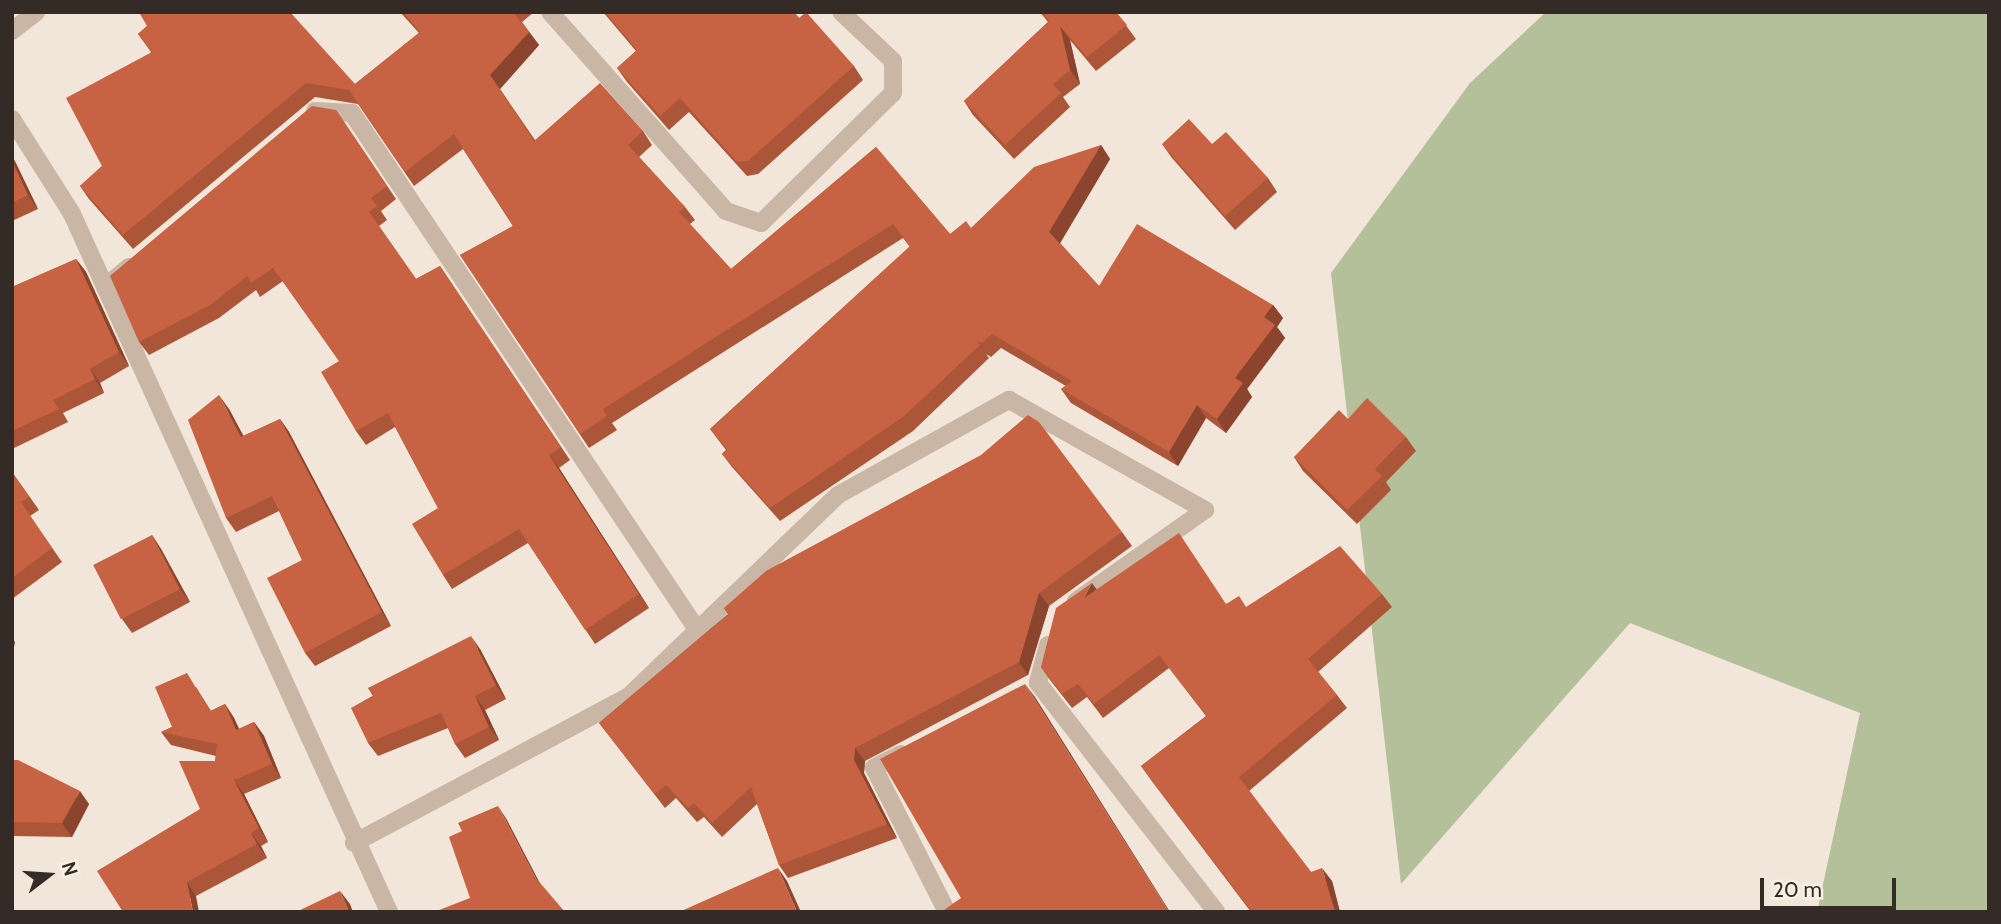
<!DOCTYPE html>
<html>
<head>
<meta charset="utf-8">
<style>
  body { margin:0 }
  #map { position:relative; width:2001px; height:924px; overflow:hidden; background:#f1e6d9; font-family:Cabin,sans-serif }
  div>[style] { position:absolute }
  [style*='--x'] { left:calc(var(--x)*1px); top:calc(var(--y)*1px); width:calc(var(--w)*1px); rotate:calc(var(--a)*1deg) }
  .green>* { inset:0; background:#b3c099 }
  .minor>* { height:18px; margin:-9px; padding:0 9px; transform-origin:9px; border-radius:9px; background:#c9b6a5 }
  .wall>* { inset:0; background:#ab5539 }
  .shaded-wall>* { inset:0; background:#8b452e }
  .building>* { inset:0; background:#c76342; transform-origin:0 0 }
  span { translate:-50% -50%; white-space:nowrap; text-align:center; line-height:1.15; -webkit-text-stroke:7px #f9f0e5; paint-order:stroke }
  .frame { position:absolute; inset:0; border:14px solid #352b26; pointer-events:none }
  .north { position:absolute; left:14px; top:840px; width:70px; height:70px; -webkit-text-stroke:5px #f9f0e5; paint-order:stroke; rotate:73deg; font-size:19px; font-weight:700; line-height:28px; text-align:center; color:#352b26 }
  .north::after { content:''; display:block; margin:auto; width:24px; height:32px; background:#352b26; clip-path:polygon(50% 0,100% 100%,50% 72%,0 100%) }
  .scale { position:absolute; left:1760px; top:878px; width:136px; height:32px; box-sizing:border-box; border:4px solid #352b26; border-top:0; padding-left:9px; font-size:21px; line-height:24px; white-space:nowrap; color:#352b26; -webkit-text-stroke:5px #f9f0e5; paint-order:stroke }
</style>
</head>
<body>
<div id="map">
  <div class="green">
    <i style="clip-path:polygon(1546px 12px,1989px 12px,1989px 912px,1817px 912px,1860px 713px,1630px 623px,1401px 884px,1331px 273px,1470px 83px)"></i>
  </div>
  <div class="minor">
    <i style="--x:550;--y:12;--w:266;--a:48.5"></i>
    <i style="--x:726;--y:211;--w:37;--a:19"></i>
    <i style="--x:761;--y:223;--w:185;--a:-44.6"></i>
    <i style="--x:893;--y:93;--w:32;--a:-90"></i>
    <i style="--x:893;--y:61;--w:71;--a:-136.7"></i>
    <i style="--x:12;--y:31;--w:31;--a:-38"></i>
    <i style="--x:315;--y:111;--w:37;--a:3"></i>
    <i style="--x:352;--y:113;--w:623;--a:56.26"></i>
    <i style="--x:12;--y:119;--w:112;--a:57.7"></i>
    <i style="--x:72;--y:214;--w:767;--a:65.57"></i>
    <i style="--x:105;--y:287;--w:31;--a:-40"></i>
    <i style="--x:1048;--y:645;--w:39;--a:105"></i>
    <i style="--x:1038;--y:683;--w:290;--a:52.1"></i>
    <i style="--x:901;--y:754;--w:30;--a:153"></i>
    <i style="--x:874;--y:768;--w:161;--a:63.1"></i>
    <i style="--x:354;--y:843;--w:310;--a:-28.1"></i>
    <i style="--x:628;--y:697;--w:291;--a:-43.9"></i>
    <i style="--x:838;--y:495;--w:196;--a:-29.1"></i>
    <i style="--x:1009;--y:400;--w:225;--a:29.3"></i>
    <i style="--x:1205;--y:510;--w:158;--a:144.8"></i>
  </div>
  <div class="wall">
    <i style="clip-path:polygon(400px 12px,534px 12px,522px 22px,539px 45px,500px 89px,535px 140px,643px 131px,652px 145px,639px 157px,685px 207px,695px 220px,690px 224px,731px 269px,876px 147px,950px 234px,971px 228px,1101px 145px,1110px 159px,1060px 243px,1099px 286px,1273px 305px,1283px 318px,1277px 327px,1285px 338px,1247px 389px,1252px 397px,1226px 433px,1206px 418px,1178px 466px,1071px 403px,1061px 389px,1066px 386px,1001px 348px,991px 357px,986px 354px,989px 358px,913px 431px,780px 521px,732px 467px,722px 454px,726px 450px,710px 429px,910px 247px,903px 238px,612px 423px,617px 430px,589px 448px,460px 255px,513px 226px,463px 149px,414px 186px,358px 104px,315px 97px,133px 249px,89px 199px,80px 186px,102px 166px,151px 52px,138px 34px,147px 26px,355px 84px,419px 33px)"></i>
    <i style="clip-path:polygon(603px 12px,794px 12px,799px 18px,854px 66px,863px 80px,758px 174px,747px 176px,689px 112px,669px 130px,627px 82px,617px 68px,636px 51px)"></i>
    <i style="clip-path:polygon(1040px 12px,1116px 12px,1136px 39px,1096px 71px,1070px 40px,1080px 84px,1063px 97px,1070px 107px,1014px 159px,973px 115px,964px 101px,1048px 22px)"></i>
    <i style="clip-path:polygon(336px 110px,396px 199px,381px 211px,387px 220px,379px 226px,416px 279px,440px 266px,570px 460px,559px 468px,649px 608px,595px 644px,528px 543px,452px 589px,443px 575px,438px 508px,395px 427px,366px 445px,356px 431px,339px 361px,283px 281px,260px 297px,256px 290px,219px 318px,149px 355px,139px 342px)"></i>
    <i style="clip-path:polygon(1162px 144px,1212px 144px,1268px 178px,1277px 192px,1235px 230px,1172px 158px)"></i>
    <i style="clip-path:polygon(12px 157px,38px 209px,12px 221px)"></i>
    <i style="clip-path:polygon(76px 259px,86px 272px,129px 366px,100px 383px,104px 393px,63px 413px,68px 422px,12px 449px,12px 287px)"></i>
    <i style="clip-path:polygon(229px 409px,243px 436px,280px 419px,289px 432px,391px 626px,315px 666px,305px 653px,302px 560px,279px 511px,236px 532px,226px 518px)"></i>
    <i style="clip-path:polygon(1348px 419px,1406px 437px,1416px 451px,1386px 482px,1391px 490px,1357px 524px,1303px 471px,1294px 457px)"></i>
    <i style="clip-path:polygon(12px 472px,39px 510px,30px 516px,62px 562px,12px 599px)"></i>
    <i style="clip-path:polygon(1122px 532px,1132px 546px,1049px 606px,1028px 675px,865px 761px,864px 773px,897px 838px,788px 878px,779px 865px,757px 804px,722px 837px,704px 817px,697px 822px,676px 798px,665px 808px,599px 723px,728px 614px,724px 608px)"></i>
    <i style="clip-path:polygon(152px 535px,161px 549px,190px 602px,132px 633px,122px 619px)"></i>
    <i style="clip-path:polygon(1097px 589px,1247px 607px,1382px 594px,1392px 607px,1318px 672px,1337px 695px,1347px 708px,1249px 791px,1311px 872px,1332px 881px,1340px 912px,1251px 912px,1151px 780px,1141px 766px,1206px 716px,1169px 668px,1103px 718px,1087px 697px,1072px 708px,1050px 680px,1041px 667px)"></i>
    <i style="clip-path:polygon(480px 649px,506px 699px,485px 710px,499px 740px,465px 758px,455px 744px,448px 728px,378px 756px,368px 743px,373px 696px,368px 688px)"></i>
    <i style="clip-path:polygon(196px 687px,211px 711px,225px 704px,234px 718px,239px 729px,254px 722px,264px 736px,281px 778px,244px 794px,268px 842px,261px 846px,267px 858px,196px 896px,123px 912px,200px 809px,215px 761px,216px 756px,171px 745px,161px 732px,172px 727px)"></i>
    <i style="clip-path:polygon(12px 760px,89px 804px,72px 837px,12px 836px)"></i>
  </div>
  <div class="shaded-wall">
    <i style="clip-path:polygon(1060px 26px,1070px 40px,1080px 84px,1070px 70px)"></i>
    <i style="clip-path:polygon(529px 32px,539px 45px,500px 89px,490px 75px)"></i>
    <i style="clip-path:polygon(1101px 145px,1110px 159px,1059px 245px,1049px 232px)"></i>
    <i style="clip-path:polygon(12px 157px,15px 161px,38px 209px,28px 195px,12px 161px)"></i>
    <i style="clip-path:polygon(76px 259px,86px 272px,129px 366px,119px 352px)"></i>
    <i style="clip-path:polygon(1273px 305px,1283px 318px,1277px 327px,1285px 338px,1247px 389px,1252px 397px,1226px 433px,1217px 419px,1264px 317px)"></i>
    <i style="clip-path:polygon(90px 369px,100px 383px,104px 393px,95px 379px)"></i>
    <i style="clip-path:polygon(219px 395px,229px 409px,251px 450px,241px 437px)"></i>
    <i style="clip-path:polygon(1197px 405px,1206px 418px,1178px 466px,1169px 452px)"></i>
    <i style="clip-path:polygon(280px 419px,289px 432px,391px 626px,382px 612px)"></i>
    <i style="clip-path:polygon(549px 455px,559px 468px,649px 608px,639px 594px)"></i>
    <i style="clip-path:polygon(152px 535px,161px 549px,190px 602px,180px 589px)"></i>
    <i style="clip-path:polygon(1092px 583px,1102px 597px,1084px 598px)"></i>
    <i style="clip-path:polygon(1039px 593px,1049px 606px,1028px 675px,1019px 662px)"></i>
    <i style="clip-path:polygon(471px 636px,480px 649px,506px 699px,496px 685px)"></i>
    <i style="clip-path:polygon(12px 638px,15px 642px,12px 658px)"></i>
    <i style="clip-path:polygon(1025px 684px,1035px 697px,1170px 912px,1169px 912px)"></i>
    <i style="clip-path:polygon(475px 696px,485px 710px,499px 740px,489px 727px)"></i>
    <i style="clip-path:polygon(225px 704px,234px 718px,246px 744px,236px 730px)"></i>
    <i style="clip-path:polygon(254px 722px,264px 736px,281px 778px,272px 764px)"></i>
    <i style="clip-path:polygon(855px 748px,865px 761px,864px 773px,897px 838px,887px 824px,854px 760px)"></i>
    <i style="clip-path:polygon(234px 780px,244px 794px,268px 842px,259px 828px)"></i>
    <i style="clip-path:polygon(80px 791px,89px 804px,72px 837px,62px 823px)"></i>
    <i style="clip-path:polygon(498px 806px,507px 820px,544px 891px,535px 877px)"></i>
    <i style="clip-path:polygon(251px 833px,261px 846px,267px 858px,257px 844px)"></i>
    <i style="clip-path:polygon(778px 868px,787px 881px,801px 912px,797px 912px)"></i>
    <i style="clip-path:polygon(1322px 868px,1332px 881px,1340px 912px,1335px 912px)"></i>
    <i style="clip-path:polygon(187px 882px,196px 896px,199px 912px,193px 912px)"></i>
    <i style="clip-path:polygon(340px 891px,350px 904px,353px 912px,349px 912px)"></i>
  </div>
  <div class="building">
    <i style="clip-path:polygon(142px 12px,290px 12px,355px 84px,420px 32px,403px 12px,513px 12px,529px 32px,490px 75px,534px 141px,600px 83px,643px 131px,628px 145px,685px 207px,679px 212px,731px 269px,876px 147px,950px 234px,966px 221px,971px 228px,1034px 167px,1101px 145px,1049px 232px,1099px 286px,1137px 224px,1273px 305px,1264px 317px,1275px 325px,1235px 378px,1243px 383px,1217px 419px,1197px 405px,1169px 452px,1061px 389px,1072px 381px,992px 334px,982px 343px,976px 340px,980px 345px,903px 417px,770px 508px,722px 454px,727px 449px,710px 429px,910px 246px,893px 224px,603px 409px,607px 416px,580px 434px,460px 255px,513px 226px,454px 134px,405px 172px,349px 90px,306px 83px,123px 235px,80px 186px,102px 166px,66px 98px,152px 52px,138px 34px,147px 26px,140px 14px)"></i>
    <i style="clip-path:polygon(605px 12px,794px 12px,799px 18px,806px 12px,854px 66px,748px 161px,737px 162px,680px 98px,660px 116px,617px 68px,637px 50px)"></i>
    <i style="clip-path:polygon(1042px 12px,1116px 12px,1127px 25px,1087px 57px,1060px 26px,1070px 70px,1053px 84px,1061px 93px,1005px 145px,964px 101px,1049px 21px)"></i>
    <i style="clip-path:polygon(312px 106px,336px 110px,387px 186px,371px 198px,377px 206px,369px 212px,416px 279px,440px 266px,561px 447px,549px 455px,639px 594px,585px 630px,519px 529px,443px 575px,412px 524px,438px 508px,388px 413px,356px 431px,321px 372px,339px 361px,273px 268px,251px 283px,247px 276px,210px 305px,139px 342px,110px 276px)"></i>
    <i style="clip-path:polygon(1189px 119px,1212px 144px,1226px 132px,1268px 178px,1225px 216px,1162px 144px)"></i>
    <i style="clip-path:polygon(12px 161px,28px 195px,12px 203px)"></i>
    <i style="clip-path:polygon(76px 259px,119px 352px,90px 369px,95px 379px,53px 400px,59px 409px,12px 431px,12px 287px)"></i>
    <i style="clip-path:polygon(219px 395px,241px 437px,280px 419px,382px 612px,305px 653px,267px 578px,302px 560px,272px 496px,226px 518px,188px 420px)"></i>
    <i style="clip-path:polygon(1367px 398px,1406px 437px,1375px 469px,1382px 476px,1347px 510px,1294px 457px,1339px 410px,1348px 419px)"></i>
    <i style="clip-path:polygon(1028px 415px,1039px 422px,1122px 532px,1039px 593px,1019px 662px,855px 748px,854px 760px,887px 824px,779px 865px,751px 787px,712px 823px,694px 803px,688px 808px,666px 785px,655px 794px,599px 723px,729px 614px,724px 608px,766px 571px,981px 455px)"></i>
    <i style="clip-path:polygon(12px 472px,29px 497px,21px 502px,52px 548px,12px 578px)"></i>
    <i style="clip-path:polygon(1179px 533px,1226px 604px,1239px 596px,1246px 607px,1340px 546px,1382px 594px,1308px 659px,1337px 695px,1239px 777px,1311px 872px,1322px 868px,1335px 912px,1252px 912px,1141px 766px,1207px 716px,1159px 655px,1094px 704px,1078px 684px,1062px 694px,1041px 667px,1056px 608px,1092px 583px,1084px 598px)"></i>
    <i style="left:152px;top:535px;width:61px;height:66px;rotate:63deg"></i>
    <i style="clip-path:polygon(471px 636px,496px 685px,475px 696px,489px 727px,455px 744px,441px 713px,368px 743px,351px 708px,374px 695px,368px 688px)"></i>
    <i style="clip-path:polygon(187px 673px,210px 711px,225px 704px,236px 730px,254px 722px,272px 764px,234px 780px,259px 828px,251px 833px,257px 844px,187px 882px,193px 912px,123px 912px,97px 871px,200px 809px,179px 761px,215px 761px,217px 744px,161px 732px,172px 727px,155px 687px)"></i>
    <i style="clip-path:polygon(1025px 684px,1169px 912px,941px 912px,961px 898px,880px 759px)"></i>
    <i style="clip-path:polygon(12px 760px,18px 760px,80px 791px,62px 823px,12px 822px)"></i>
    <i style="clip-path:polygon(498px 806px,535px 877px,565px 912px,434px 912px,470px 898px,449px 837px,462px 831px,458px 823px)"></i>
    <i style="clip-path:polygon(778px 868px,797px 912px,679px 912px)"></i>
    <i style="clip-path:polygon(340px 891px,349px 912px,296px 912px)"></i>
  </div>
  <div class="frame"></div>
  <div class="north">N</div>
  <div class="scale">20 m</div>
</div>
</body>
</html>
